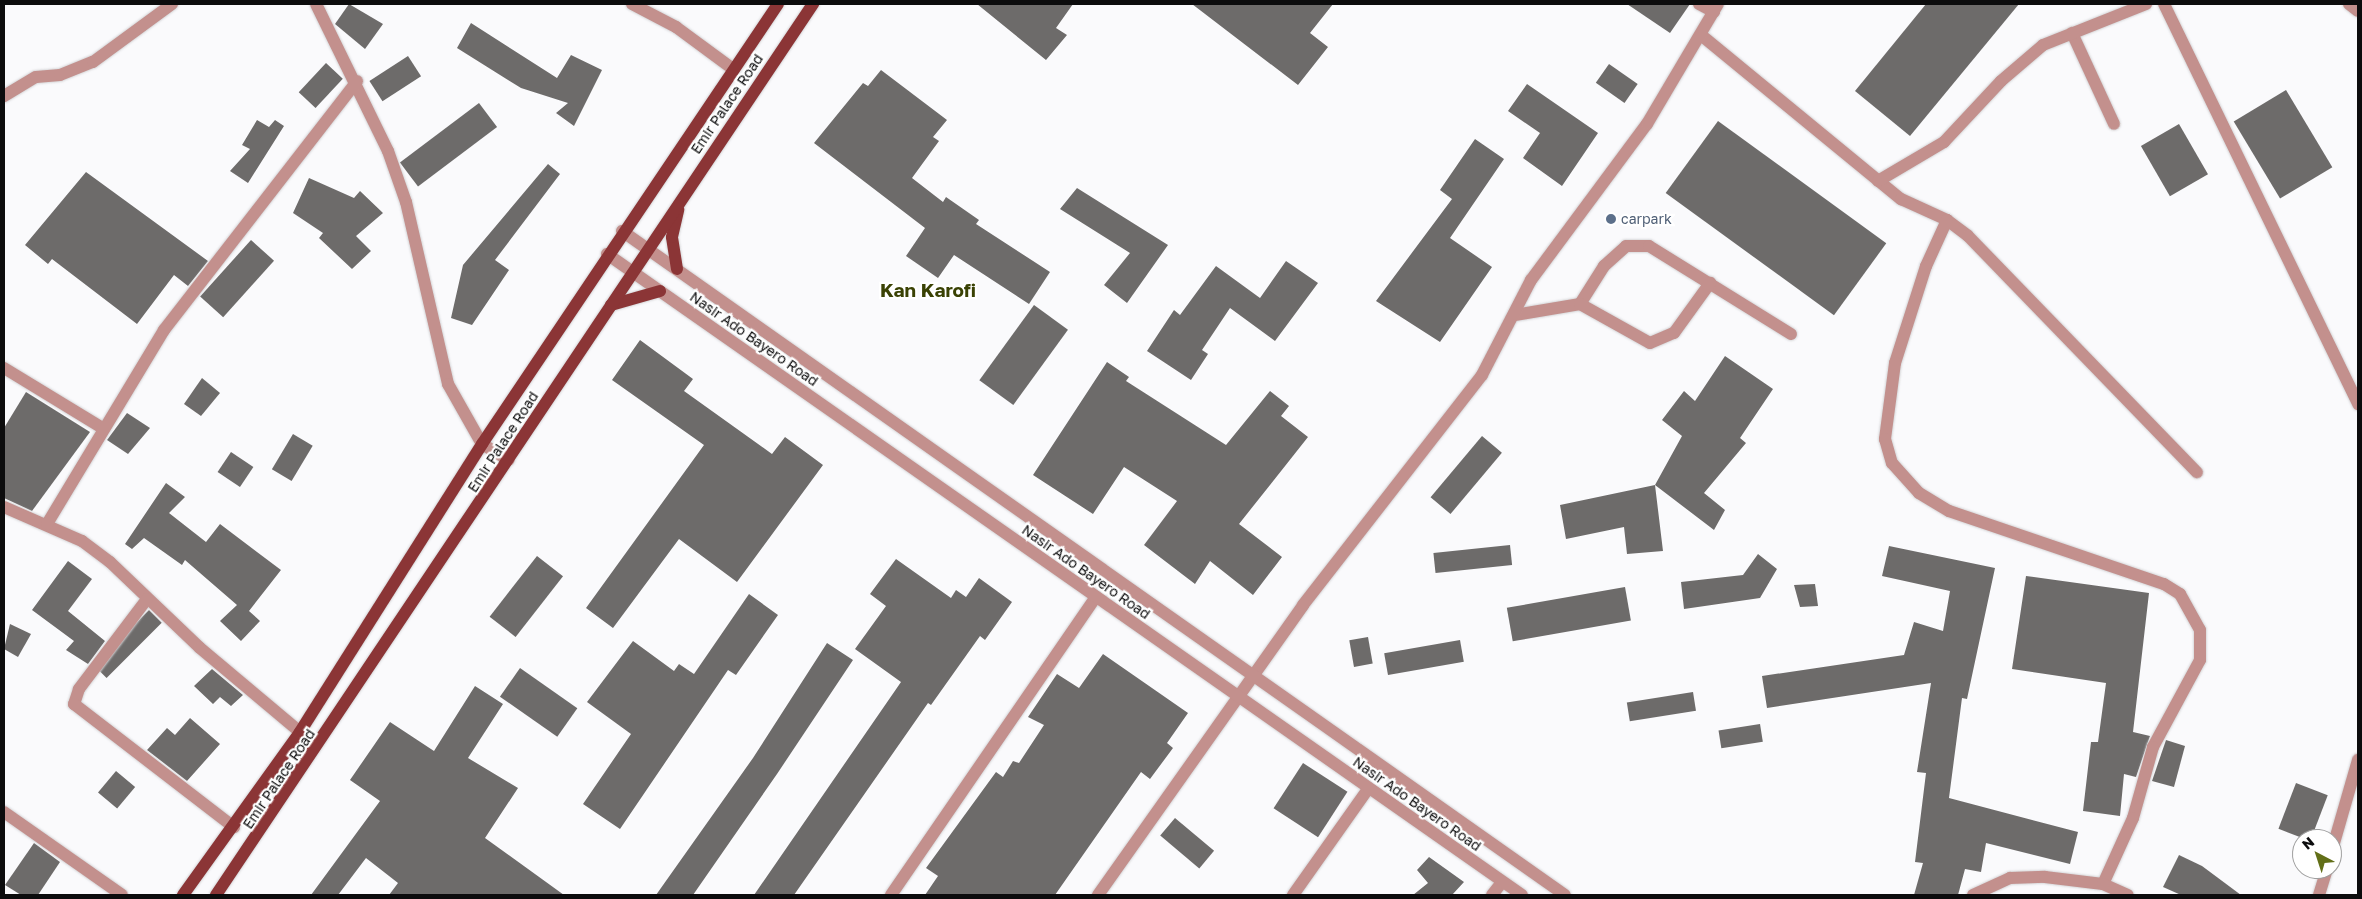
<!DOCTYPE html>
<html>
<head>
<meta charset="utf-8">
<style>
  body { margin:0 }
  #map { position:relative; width:2362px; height:899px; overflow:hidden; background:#fafafc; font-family:"Golos Text",sans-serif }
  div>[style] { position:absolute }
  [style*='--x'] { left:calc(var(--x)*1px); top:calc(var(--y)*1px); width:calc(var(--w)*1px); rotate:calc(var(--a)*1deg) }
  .building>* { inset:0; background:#6d6b6a; transform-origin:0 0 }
  .roads { filter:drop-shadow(0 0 1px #d4d4d6) drop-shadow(0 0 1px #d4d4d6) }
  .service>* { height:12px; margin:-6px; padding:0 6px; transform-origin:6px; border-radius:6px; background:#c3908d }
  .minor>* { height:12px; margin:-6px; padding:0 6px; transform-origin:6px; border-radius:6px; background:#c3908d }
  .tertiary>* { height:12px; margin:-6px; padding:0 6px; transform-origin:6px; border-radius:6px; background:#c3908d }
  .primary>* { height:12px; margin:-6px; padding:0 6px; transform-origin:6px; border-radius:6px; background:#8b3536 }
  .dots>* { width:14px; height:14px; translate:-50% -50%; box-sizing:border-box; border:2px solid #fff; border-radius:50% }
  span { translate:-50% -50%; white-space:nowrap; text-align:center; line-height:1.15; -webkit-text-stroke:4.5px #fff; paint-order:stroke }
  .street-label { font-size:14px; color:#0c0c0d }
  .service-label { font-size:14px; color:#4e5e75 }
  .left { translate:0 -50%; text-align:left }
  .district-label { font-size:19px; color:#3a4204; font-weight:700 }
  .frame { position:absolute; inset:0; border:5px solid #0c0c0d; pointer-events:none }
  .north { position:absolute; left:2292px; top:829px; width:50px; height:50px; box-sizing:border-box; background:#fff; border:1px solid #9e9e9e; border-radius:50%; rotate:320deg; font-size:14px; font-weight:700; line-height:20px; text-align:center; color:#0c0c0d }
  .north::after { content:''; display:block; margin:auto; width:18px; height:22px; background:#626f18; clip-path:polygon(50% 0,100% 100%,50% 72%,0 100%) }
</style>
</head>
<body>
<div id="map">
  <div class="building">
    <i style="clip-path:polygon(349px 4px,383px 24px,365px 49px,335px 24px)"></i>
    <i style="clip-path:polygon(977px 4px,1073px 4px,1056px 28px,1067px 35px,1046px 60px)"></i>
    <i style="clip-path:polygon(1192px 4px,1333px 4px,1310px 33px,1328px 47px,1298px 85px)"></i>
    <i style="clip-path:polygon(1627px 4px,1690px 4px,1670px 33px)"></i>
    <i style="clip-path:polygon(1926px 4px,2019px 4px,1910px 136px,1855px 91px)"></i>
    <i style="clip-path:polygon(471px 23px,557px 78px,571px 55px,602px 70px,574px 126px,556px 113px,568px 103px,521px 88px,457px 48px)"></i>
    <i style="left:408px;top:56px;width:24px;height:46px;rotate:57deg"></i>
    <i style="left:326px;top:63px;width:23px;height:40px;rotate:43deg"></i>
    <i style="left:1609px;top:64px;width:35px;height:23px;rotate:35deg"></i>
    <i style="clip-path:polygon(881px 70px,947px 120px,933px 137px,939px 141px,912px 178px,943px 202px,946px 197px,979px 220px,976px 224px,1050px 272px,1029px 304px,954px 255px,938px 278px,906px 256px,925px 228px,814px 143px,863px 83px,868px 86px)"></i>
    <i style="clip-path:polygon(1527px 84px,1598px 133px,1562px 186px,1523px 158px,1540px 133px,1508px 111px)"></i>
    <i style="left:2286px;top:90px;width:90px;height:61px;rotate:59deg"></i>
    <i style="left:479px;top:103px;width:30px;height:99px;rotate:53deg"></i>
    <i style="clip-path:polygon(257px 120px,269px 127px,275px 120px,284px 126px,248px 183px,230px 171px,250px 149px,242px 145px)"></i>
    <i style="left:1718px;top:121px;width:208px;height:89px;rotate:36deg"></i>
    <i style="left:2179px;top:124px;width:58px;height:44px;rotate:60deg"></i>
    <i style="clip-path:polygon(1475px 139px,1504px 159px,1450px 238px,1492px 267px,1440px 342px,1376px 301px,1452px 199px,1440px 190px)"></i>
    <i style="clip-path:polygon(548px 164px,560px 174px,495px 260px,509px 270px,472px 325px,451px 318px,463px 265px)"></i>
    <i style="clip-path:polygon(86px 172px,208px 261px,188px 286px,174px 275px,137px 324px,52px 259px,48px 264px,25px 245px)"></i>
    <i style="clip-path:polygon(309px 178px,354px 198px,360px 191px,383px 213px,356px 236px,371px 251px,352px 269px,319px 238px,323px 233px,293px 213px)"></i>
    <i style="clip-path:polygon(1077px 188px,1168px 245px,1127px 303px,1104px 285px,1130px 253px,1060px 209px)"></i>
    <i style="left:251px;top:240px;width:31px;height:76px;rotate:42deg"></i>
    <i style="clip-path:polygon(1286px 261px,1318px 283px,1275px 341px,1230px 308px,1202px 350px,1208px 354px,1191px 380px,1147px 351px,1174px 310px,1180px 315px,1216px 266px,1260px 298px)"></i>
    <i style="left:1034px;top:305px;width:42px;height:93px;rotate:36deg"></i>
    <i style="clip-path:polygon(640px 340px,693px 379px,684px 391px,772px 454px,785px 437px,823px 465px,737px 582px,679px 539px,613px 628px,586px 608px,704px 445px,612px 380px)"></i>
    <i style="clip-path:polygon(1725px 356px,1773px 389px,1740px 438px,1746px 443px,1704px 493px,1725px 510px,1714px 530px,1655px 485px,1682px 436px,1662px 420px,1684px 391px,1695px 401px)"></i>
    <i style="clip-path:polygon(1107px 362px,1129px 377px,1126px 381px,1226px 445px,1270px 391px,1289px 406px,1281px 416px,1308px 437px,1239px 524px,1282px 557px,1253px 595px,1210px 561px,1195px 584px,1144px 545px,1177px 501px,1124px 467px,1093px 514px,1033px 475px)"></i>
    <i style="clip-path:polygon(202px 378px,220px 393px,201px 416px,184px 404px)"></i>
    <i style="clip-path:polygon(26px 392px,90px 432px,32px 511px,4px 498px,4px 428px)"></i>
    <i style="clip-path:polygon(127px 413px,150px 428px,128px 454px,107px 440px)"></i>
    <i style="left:293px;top:434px;width:23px;height:41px;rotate:31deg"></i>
    <i style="left:1482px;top:436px;width:26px;height:80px;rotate:40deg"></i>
    <i style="left:231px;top:452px;width:27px;height:24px;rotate:34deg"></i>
    <i style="clip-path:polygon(166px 483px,185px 497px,169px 513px,206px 542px,220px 524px,281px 570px,249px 611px,260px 621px,241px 641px,220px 621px,237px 605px,185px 560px,182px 565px,144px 538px,132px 549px,125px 544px)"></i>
    <i style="clip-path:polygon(1655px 485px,1663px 551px,1627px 554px,1624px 527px,1566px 539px,1560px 505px)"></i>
    <i style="left:1510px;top:545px;width:20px;height:77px;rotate:84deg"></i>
    <i style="clip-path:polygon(1889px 546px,1995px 568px,1967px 699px,1962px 698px,1949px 798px,2078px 832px,2070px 864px,1986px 843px,1981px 872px,1965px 869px,1958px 895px,1914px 895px,1923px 863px,1915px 862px,1926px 773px,1917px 772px,1931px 683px,1767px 708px,1762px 676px,1904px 655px,1914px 622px,1943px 631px,1950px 591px,1882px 576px)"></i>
    <i style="clip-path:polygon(1758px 554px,1777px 569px,1760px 598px,1684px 609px,1681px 582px,1743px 575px)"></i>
    <i style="left:537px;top:556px;width:33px;height:77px;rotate:38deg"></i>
    <i style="clip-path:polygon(896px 559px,951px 598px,956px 590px,966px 597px,979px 578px,1012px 602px,985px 640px,980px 636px,931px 705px,928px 703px,794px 895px,754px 895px,901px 682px,855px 649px,886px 606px,870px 594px)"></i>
    <i style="clip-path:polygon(68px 561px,92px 579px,68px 611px,105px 641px,88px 664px,66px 650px,74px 641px,32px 610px)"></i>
    <i style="clip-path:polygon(2026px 576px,2149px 593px,2133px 732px,2150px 736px,2136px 777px,2124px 774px,2120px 816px,2083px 811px,2091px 742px,2098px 742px,2106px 683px,2012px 669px)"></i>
    <i style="clip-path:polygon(1815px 584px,1818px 606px,1800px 607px,1794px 585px)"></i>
    <i style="left:1625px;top:587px;width:34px;height:120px;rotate:80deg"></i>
    <i style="clip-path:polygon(749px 594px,778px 615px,736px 675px,728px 670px,620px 829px,583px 804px,631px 734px,587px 702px,633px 641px,674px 671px,679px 664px,694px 674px)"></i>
    <i style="left:149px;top:610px;width:18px;height:78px;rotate:45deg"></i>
    <i style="clip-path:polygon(10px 624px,31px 634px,18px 657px,4px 649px)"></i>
    <i style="left:1368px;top:637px;width:27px;height:19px;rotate:80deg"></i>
    <i style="left:1460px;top:640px;width:22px;height:77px;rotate:80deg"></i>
    <i style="clip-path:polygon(827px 643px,853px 660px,777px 774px,693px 895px,656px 895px,753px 758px)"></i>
    <i style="clip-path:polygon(1103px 654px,1188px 713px,1167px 743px,1173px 748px,1150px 779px,1141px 772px,1055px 895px,925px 895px,938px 876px,926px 868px,996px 772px,1003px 777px,1013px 761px,1019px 763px,1044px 725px,1028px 717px,1057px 674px,1079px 688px)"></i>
    <i style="left:520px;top:668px;width:70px;height:35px;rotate:35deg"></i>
    <i style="clip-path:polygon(212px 669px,243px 695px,231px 706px,220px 697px,213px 704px,194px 686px)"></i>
    <i style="clip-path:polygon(475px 686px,503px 704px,468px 758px,518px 788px,485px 838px,564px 895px,389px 895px,398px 883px,366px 858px,338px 895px,311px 895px,380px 801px,350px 780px,390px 722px,434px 751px)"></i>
    <i style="left:1693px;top:692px;width:19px;height:67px;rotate:81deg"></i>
    <i style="clip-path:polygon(190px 718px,220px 744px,187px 781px,147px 750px,167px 728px,175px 735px)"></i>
    <i style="left:1760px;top:724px;width:18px;height:42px;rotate:81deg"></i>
    <i style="clip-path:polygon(2166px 740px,2185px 746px,2174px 787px,2152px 781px)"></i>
    <i style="left:1303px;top:763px;width:53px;height:54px;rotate:33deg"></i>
    <i style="left:116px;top:771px;width:25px;height:28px;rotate:40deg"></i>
    <i style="left:2296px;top:783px;width:34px;height:49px;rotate:21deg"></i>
    <i style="left:1175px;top:818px;width:51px;height:23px;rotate:40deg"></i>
    <i style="clip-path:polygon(34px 843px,60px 862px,38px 895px,21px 895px,5px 885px)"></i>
    <i style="clip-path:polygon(2179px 855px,2202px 866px,2241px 895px,2181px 895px,2163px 887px)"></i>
    <i style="clip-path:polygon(1429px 857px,1464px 882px,1452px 895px,1413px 895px,1428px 883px,1417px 870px)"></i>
  </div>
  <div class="roads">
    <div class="service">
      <i style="--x:1580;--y:304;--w:45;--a:-57.7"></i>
      <i style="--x:1604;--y:266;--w:30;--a:-42"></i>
      <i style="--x:1626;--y:246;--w:23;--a:0"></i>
      <i style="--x:1649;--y:246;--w:167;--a:31.8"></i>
      <i style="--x:1515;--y:315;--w:66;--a:-9.6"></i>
      <i style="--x:1580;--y:304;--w:80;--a:29.1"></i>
      <i style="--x:1650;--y:343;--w:26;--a:-23"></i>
      <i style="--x:1674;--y:333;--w:62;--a:-54.2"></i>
    </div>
    <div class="minor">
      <i style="--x:316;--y:4;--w:164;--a:63.9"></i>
      <i style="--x:388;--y:151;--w:54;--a:70.6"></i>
      <i style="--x:406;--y:202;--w:187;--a:77"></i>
      <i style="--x:448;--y:384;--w:69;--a:60.5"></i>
      <i style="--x:482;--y:444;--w:31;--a:31"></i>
      <i style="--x:632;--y:4;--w:50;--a:27.6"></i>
      <i style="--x:676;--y:27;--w:71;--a:36.4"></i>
      <i style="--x:1699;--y:4;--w:17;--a:28"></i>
      <i style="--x:2164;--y:4;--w:445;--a:64.1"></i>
      <i style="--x:2349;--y:4;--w:11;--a:38"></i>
      <i style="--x:2072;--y:33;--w:100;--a:65.2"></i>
      <i style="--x:1701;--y:35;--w:259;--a:39.4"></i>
      <i style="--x:1901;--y:199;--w:51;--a:24.5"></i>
      <i style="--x:1947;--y:220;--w:26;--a:37"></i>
      <i style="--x:1968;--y:236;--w:329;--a:45.9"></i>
      <i style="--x:4;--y:96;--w:37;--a:-31"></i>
      <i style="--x:36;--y:77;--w:24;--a:-5"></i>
      <i style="--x:60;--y:75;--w:35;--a:-22"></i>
      <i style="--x:93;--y:62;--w:98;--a:-36.3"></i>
      <i style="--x:1878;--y:181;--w:77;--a:-30.6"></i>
      <i style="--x:1944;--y:142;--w:83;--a:-46.9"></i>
      <i style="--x:2001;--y:81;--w:55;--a:-40.6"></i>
      <i style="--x:2043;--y:45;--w:111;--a:-21.7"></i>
      <i style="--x:1947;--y:220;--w:51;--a:114.5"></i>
      <i style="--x:1926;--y:266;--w:102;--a:107.7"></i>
      <i style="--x:1895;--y:363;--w:77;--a:97.5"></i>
      <i style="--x:1885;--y:439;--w:25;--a:74"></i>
      <i style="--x:1892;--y:463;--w:40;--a:48"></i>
      <i style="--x:1919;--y:493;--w:35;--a:31"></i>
      <i style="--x:1949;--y:511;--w:227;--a:18.8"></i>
      <i style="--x:2164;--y:584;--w:19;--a:32"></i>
      <i style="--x:2180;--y:594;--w:41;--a:60.9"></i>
      <i style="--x:2200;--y:630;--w:30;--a:90"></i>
      <i style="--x:2200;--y:660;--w:99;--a:118.4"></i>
      <i style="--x:2153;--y:747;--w:74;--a:105.7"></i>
      <i style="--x:2133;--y:818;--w:72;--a:114.4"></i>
      <i style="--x:4;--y:368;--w:117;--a:31.4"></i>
      <i style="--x:4;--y:507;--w:85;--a:23.6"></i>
      <i style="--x:82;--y:541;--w:35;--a:37"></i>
      <i style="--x:110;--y:562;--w:124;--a:43.7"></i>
      <i style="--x:200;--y:648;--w:131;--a:40"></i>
      <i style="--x:47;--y:524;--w:227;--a:-58.9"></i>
      <i style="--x:164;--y:330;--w:315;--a:-52.2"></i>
      <i style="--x:147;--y:599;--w:113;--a:127.1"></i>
      <i style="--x:79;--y:689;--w:16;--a:108"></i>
      <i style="--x:74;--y:704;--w:202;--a:37.6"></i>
      <i style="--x:4;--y:812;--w:144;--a:35.1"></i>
      <i style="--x:2332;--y:850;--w:94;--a:-73.9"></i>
      <i style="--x:891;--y:895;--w:360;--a:-55.5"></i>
      <i style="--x:1098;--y:895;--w:355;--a:-54.7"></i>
      <i style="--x:1303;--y:605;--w:291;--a:-52.1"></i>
      <i style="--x:1482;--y:375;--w:107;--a:-62.7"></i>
      <i style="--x:1531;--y:280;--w:194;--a:-53.4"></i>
      <i style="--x:1647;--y:124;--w:139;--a:-59.4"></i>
      <i style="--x:1293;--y:895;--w:130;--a:-54.7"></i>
      <i style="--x:1492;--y:895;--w:16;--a:-52"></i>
      <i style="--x:1973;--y:895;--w:41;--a:-24.7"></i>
      <i style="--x:2010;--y:878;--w:35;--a:-2"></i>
      <i style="--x:2045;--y:877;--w:58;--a:6.9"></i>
      <i style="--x:2103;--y:884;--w:27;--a:24"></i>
      <i style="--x:2319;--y:895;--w:27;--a:-73"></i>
    </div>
    <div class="tertiary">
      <i style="--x:622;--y:231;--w:1153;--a:35.15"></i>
      <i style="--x:607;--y:254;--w:1117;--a:35.01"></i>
    </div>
    <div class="primary">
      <i style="--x:677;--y:269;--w:32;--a:-99"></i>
      <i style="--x:672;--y:237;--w:28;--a:-77"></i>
      <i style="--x:611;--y:305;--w:51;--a:-15.9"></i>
      <i style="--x:183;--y:895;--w:201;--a:-54.3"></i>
      <i style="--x:300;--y:732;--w:341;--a:-57.7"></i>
      <i style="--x:482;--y:444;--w:530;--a:-56.07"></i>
      <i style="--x:216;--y:895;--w:1073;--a:-56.18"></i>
    </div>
  </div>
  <div class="dots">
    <i style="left:1611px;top:219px;background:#5c6f8a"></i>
  </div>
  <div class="street-label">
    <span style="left:727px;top:104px;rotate:-56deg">Emir Palace Road</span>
    <span style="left:754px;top:339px;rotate:35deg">Nasir Ado Bayero Road</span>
    <span style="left:503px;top:442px;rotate:-57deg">Emir Palace Road</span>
    <span style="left:1086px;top:572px;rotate:35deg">Nasir Ado Bayero Road</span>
    <span style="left:279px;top:779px;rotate:-56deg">Emir Palace Road</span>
    <span style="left:1417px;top:804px;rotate:35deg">Nasir Ado Bayero Road</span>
  </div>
  <div class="service-label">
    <span class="left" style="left:1621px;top:219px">carpark</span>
  </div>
  <div class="district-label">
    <span style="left:928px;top:290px">Kan Karofi</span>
  </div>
  <div class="frame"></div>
  <div class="north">N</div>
</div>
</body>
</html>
